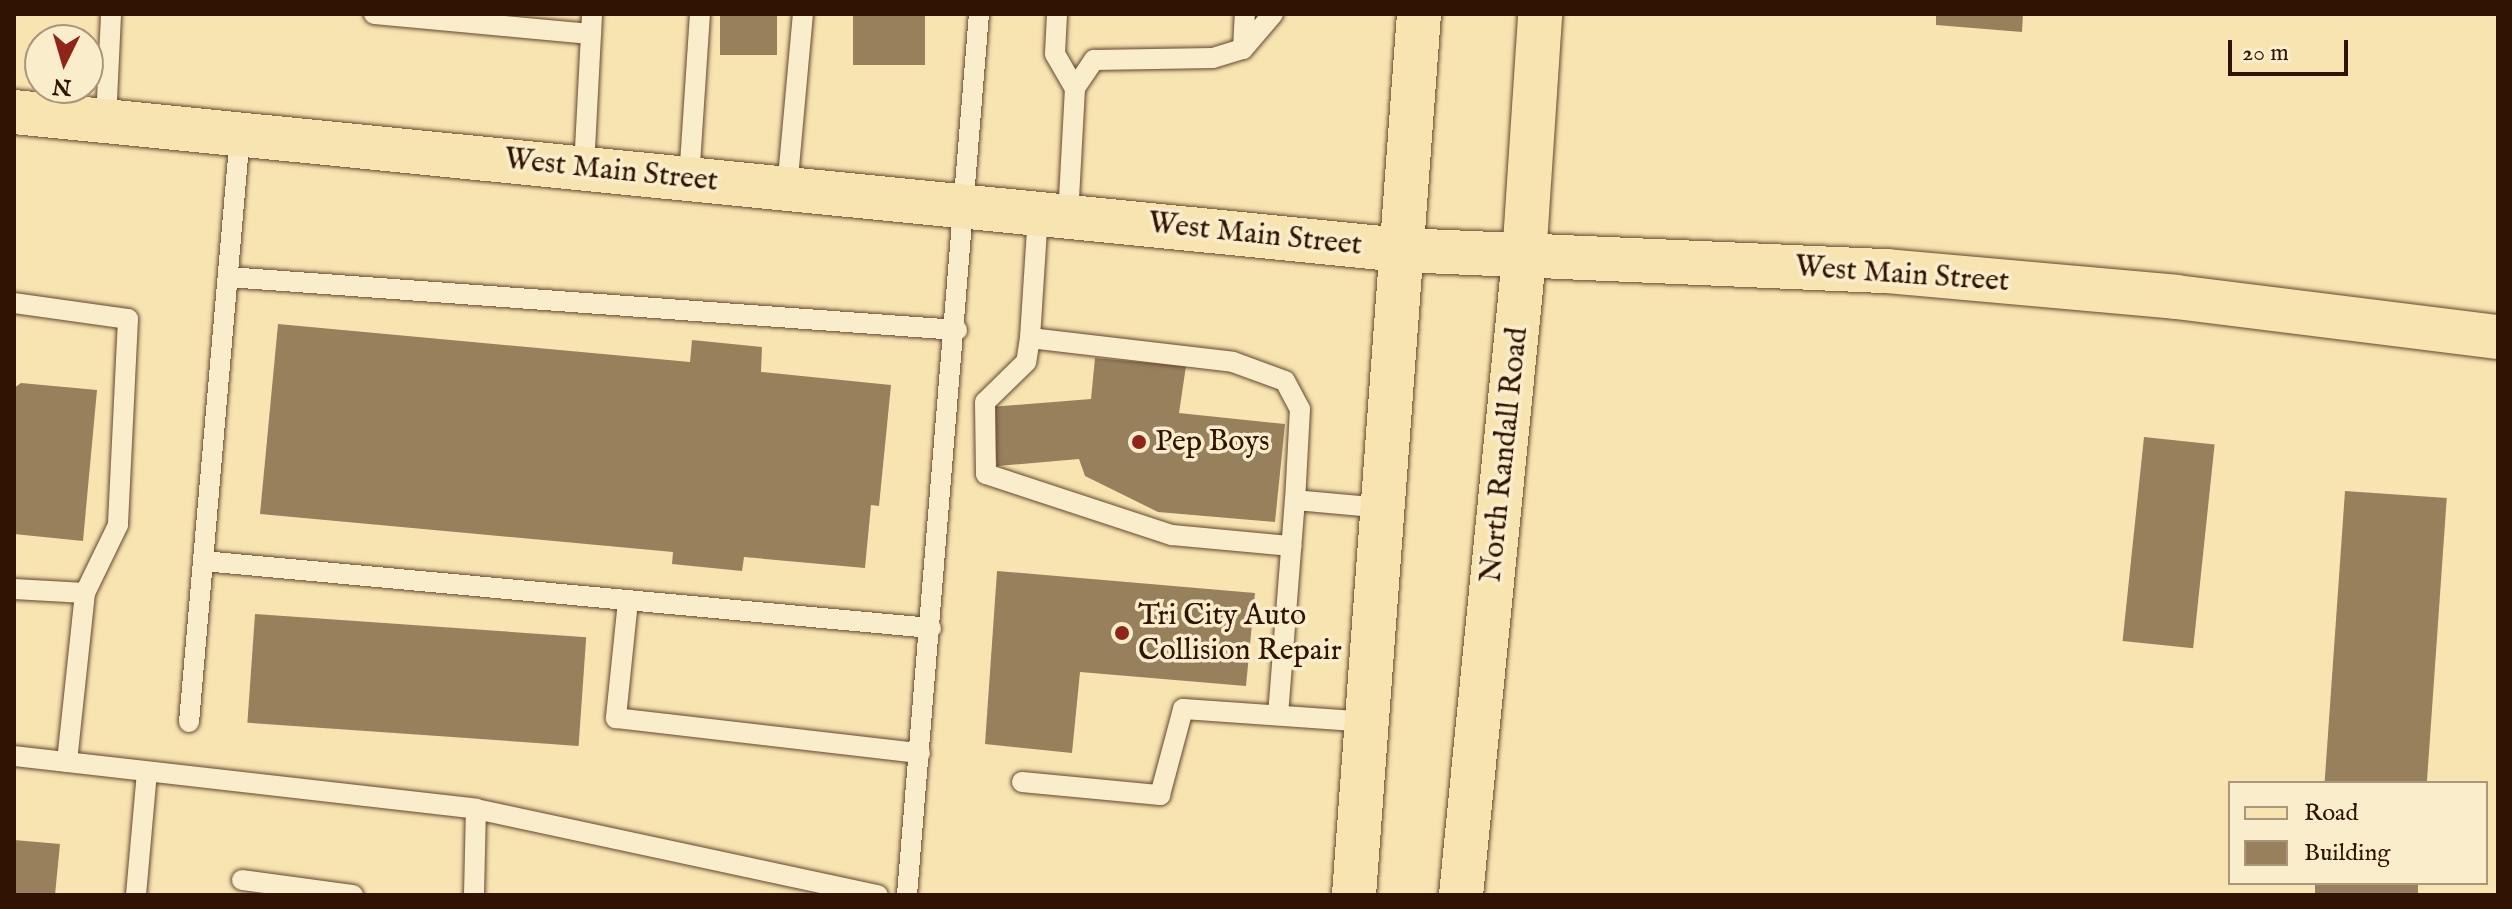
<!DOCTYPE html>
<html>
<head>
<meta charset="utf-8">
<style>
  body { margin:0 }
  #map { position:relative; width:2512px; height:909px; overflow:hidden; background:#f8e4b1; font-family:"IM FELL English",serif }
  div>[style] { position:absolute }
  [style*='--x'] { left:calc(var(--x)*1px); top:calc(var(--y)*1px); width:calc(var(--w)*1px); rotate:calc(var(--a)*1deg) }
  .building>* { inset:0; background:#98805d; transform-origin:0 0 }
  .roads { filter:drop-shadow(0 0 2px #63472e) drop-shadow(0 0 2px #63472e) }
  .service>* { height:20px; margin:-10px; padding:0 10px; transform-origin:10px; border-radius:10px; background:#faedcc }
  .primary>* { height:44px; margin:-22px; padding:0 22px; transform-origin:22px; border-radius:22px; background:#f8e4b1 }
  .dots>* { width:22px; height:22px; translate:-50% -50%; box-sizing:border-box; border:4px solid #faedcc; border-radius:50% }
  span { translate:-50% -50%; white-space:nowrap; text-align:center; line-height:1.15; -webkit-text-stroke:7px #faedcc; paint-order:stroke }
  .street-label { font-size:30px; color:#311302 }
  .poi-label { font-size:30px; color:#311302 }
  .left { translate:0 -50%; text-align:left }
  .frame { position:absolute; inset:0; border:16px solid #311302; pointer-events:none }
  .legend { position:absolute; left:2228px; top:781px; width:260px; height:104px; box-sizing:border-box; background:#faedcc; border:2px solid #aa967b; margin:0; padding:10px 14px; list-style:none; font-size:24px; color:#311302 }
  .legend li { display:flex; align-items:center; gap:16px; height:40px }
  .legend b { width:40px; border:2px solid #aa967b }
  .north { position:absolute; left:24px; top:24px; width:80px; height:80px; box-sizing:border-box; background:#faedcc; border:2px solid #aa967b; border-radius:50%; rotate:185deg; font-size:22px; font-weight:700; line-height:32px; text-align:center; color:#311302 }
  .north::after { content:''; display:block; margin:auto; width:28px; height:36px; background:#8f2418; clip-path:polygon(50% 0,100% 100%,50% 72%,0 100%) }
  .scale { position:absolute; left:2228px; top:40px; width:120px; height:36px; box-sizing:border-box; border:4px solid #311302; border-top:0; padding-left:10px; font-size:24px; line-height:28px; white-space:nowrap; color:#311302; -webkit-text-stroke:6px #faedcc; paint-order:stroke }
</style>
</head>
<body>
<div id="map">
  <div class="building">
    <i style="left:720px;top:14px;width:57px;height:41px"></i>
    <i style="left:853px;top:14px;width:72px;height:51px"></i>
    <i style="clip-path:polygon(1936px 14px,2023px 14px,2022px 32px,1936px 25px)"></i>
    <i style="clip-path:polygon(278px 324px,690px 362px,692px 340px,762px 347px,761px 372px,891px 385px,879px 506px,871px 505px,865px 568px,744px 557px,742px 571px,672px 564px,673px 552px,260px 514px)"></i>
    <i style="clip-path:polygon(1095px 358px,1186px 366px,1179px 413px,1285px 424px,1275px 522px,1158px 512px,1085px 476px,1079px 459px,997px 466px,990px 407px,1091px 399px)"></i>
    <i style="clip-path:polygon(21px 383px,97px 390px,83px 541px,14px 534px,14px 388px)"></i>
    <i style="left:2144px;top:437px;width:71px;height:205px;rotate:6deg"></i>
    <i style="left:2345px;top:491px;width:102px;height:293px;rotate:4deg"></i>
    <i style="clip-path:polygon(997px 571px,1255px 593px,1246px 686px,1080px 672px,1072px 753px,985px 744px)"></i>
    <i style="left:255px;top:614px;width:332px;height:109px;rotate:4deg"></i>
    <i style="clip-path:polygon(14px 840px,60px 844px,55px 895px,14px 895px)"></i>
    <i style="left:2315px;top:883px;width:103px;height:12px"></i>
  </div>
  <div class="roads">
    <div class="service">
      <i style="--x:374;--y:14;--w:218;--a:5.3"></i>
      <i style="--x:1057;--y:14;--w:40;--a:92.9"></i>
      <i style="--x:1055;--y:54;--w:39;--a:60"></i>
      <i style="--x:1075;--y:88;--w:129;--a:93.1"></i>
      <i style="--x:1243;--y:49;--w:35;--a:-87"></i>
      <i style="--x:1075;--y:88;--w:34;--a:-56"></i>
      <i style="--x:1094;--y:60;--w:119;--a:-1"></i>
      <i style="--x:1213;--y:58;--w:31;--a:-17"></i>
      <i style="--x:1243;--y:49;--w:46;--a:-49.4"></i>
      <i style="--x:106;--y:121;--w:107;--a:-87.3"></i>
      <i style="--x:584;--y:168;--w:154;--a:-87"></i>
      <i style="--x:689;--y:179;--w:165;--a:-86.2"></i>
      <i style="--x:787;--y:189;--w:176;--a:-84.8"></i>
      <i style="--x:1038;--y:214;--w:124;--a:93.7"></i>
      <i style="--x:1030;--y:338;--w:204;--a:6.7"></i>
      <i style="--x:1233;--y:362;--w:55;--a:20.1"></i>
      <i style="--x:1285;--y:381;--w:32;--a:62"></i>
      <i style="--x:1300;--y:409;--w:91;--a:93.1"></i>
      <i style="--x:228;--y:277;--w:731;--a:4.16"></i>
      <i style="--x:14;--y:303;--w:115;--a:8"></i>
      <i style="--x:128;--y:319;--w:206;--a:92.8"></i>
      <i style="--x:118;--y:525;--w:76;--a:115.9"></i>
      <i style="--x:1030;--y:338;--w:24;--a:99"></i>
      <i style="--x:1026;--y:362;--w:57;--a:135.7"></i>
      <i style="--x:985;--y:402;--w:72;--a:89.2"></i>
      <i style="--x:986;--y:474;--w:196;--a:18.2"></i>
      <i style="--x:1172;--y:535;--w:120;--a:5.3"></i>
      <i style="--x:203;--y:561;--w:731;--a:5.26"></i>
      <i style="--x:14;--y:589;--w:71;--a:3.2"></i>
      <i style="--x:85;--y:593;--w:170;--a:96.1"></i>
      <i style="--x:628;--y:601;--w:118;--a:95.9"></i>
      <i style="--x:616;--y:718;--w:306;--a:6.6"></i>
      <i style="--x:1278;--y:715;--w:216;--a:-85.5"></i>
      <i style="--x:1295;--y:500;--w:88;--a:5.2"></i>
      <i style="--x:189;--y:722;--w:590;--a:-85.04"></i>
      <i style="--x:14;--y:756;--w:465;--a:6.5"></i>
      <i style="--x:476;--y:809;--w:411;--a:12.1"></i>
      <i style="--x:1022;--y:782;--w:139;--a:5.4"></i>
      <i style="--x:1160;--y:795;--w:89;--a:-75"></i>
      <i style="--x:1183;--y:709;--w:184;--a:4"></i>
      <i style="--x:242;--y:880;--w:112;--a:7.7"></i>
      <i style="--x:136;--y:895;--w:123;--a:-84.9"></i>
      <i style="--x:474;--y:895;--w:86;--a:-88.7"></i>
      <i style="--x:907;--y:895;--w:884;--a:-85.33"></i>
    </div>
    <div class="primary">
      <i style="--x:14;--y:112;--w:1395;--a:5.68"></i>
      <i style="--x:1402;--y:250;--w:485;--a:2.5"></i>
      <i style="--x:1887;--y:271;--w:290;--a:5.1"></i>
      <i style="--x:2176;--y:297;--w:324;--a:7.1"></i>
      <i style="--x:1354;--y:895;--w:883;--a:-85.78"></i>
      <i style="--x:1461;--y:895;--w:640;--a:-84.35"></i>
      <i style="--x:1524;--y:258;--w:245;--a:-86.2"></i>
    </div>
  </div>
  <div class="dots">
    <i style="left:1139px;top:442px;background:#8f2418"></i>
    <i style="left:1122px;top:633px;background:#8f2418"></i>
  </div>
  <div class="street-label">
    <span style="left:611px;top:171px;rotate:6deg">West Main Street</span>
    <span style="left:1255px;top:235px;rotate:6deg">West Main Street</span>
    <span style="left:1902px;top:275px;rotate:4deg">West Main Street</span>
    <span style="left:1505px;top:455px;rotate:-84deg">North Randall Road</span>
  </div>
  <div class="poi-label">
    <span class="left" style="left:1155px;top:442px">Pep Boys</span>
    <span class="left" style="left:1138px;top:633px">Tri City Auto<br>Collision Repair</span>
  </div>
  <div class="frame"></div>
  <ul class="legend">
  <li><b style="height:10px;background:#f8e4b1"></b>Road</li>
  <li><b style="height:22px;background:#98805d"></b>Building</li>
  </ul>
  <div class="north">N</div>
  <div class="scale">20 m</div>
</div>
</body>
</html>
